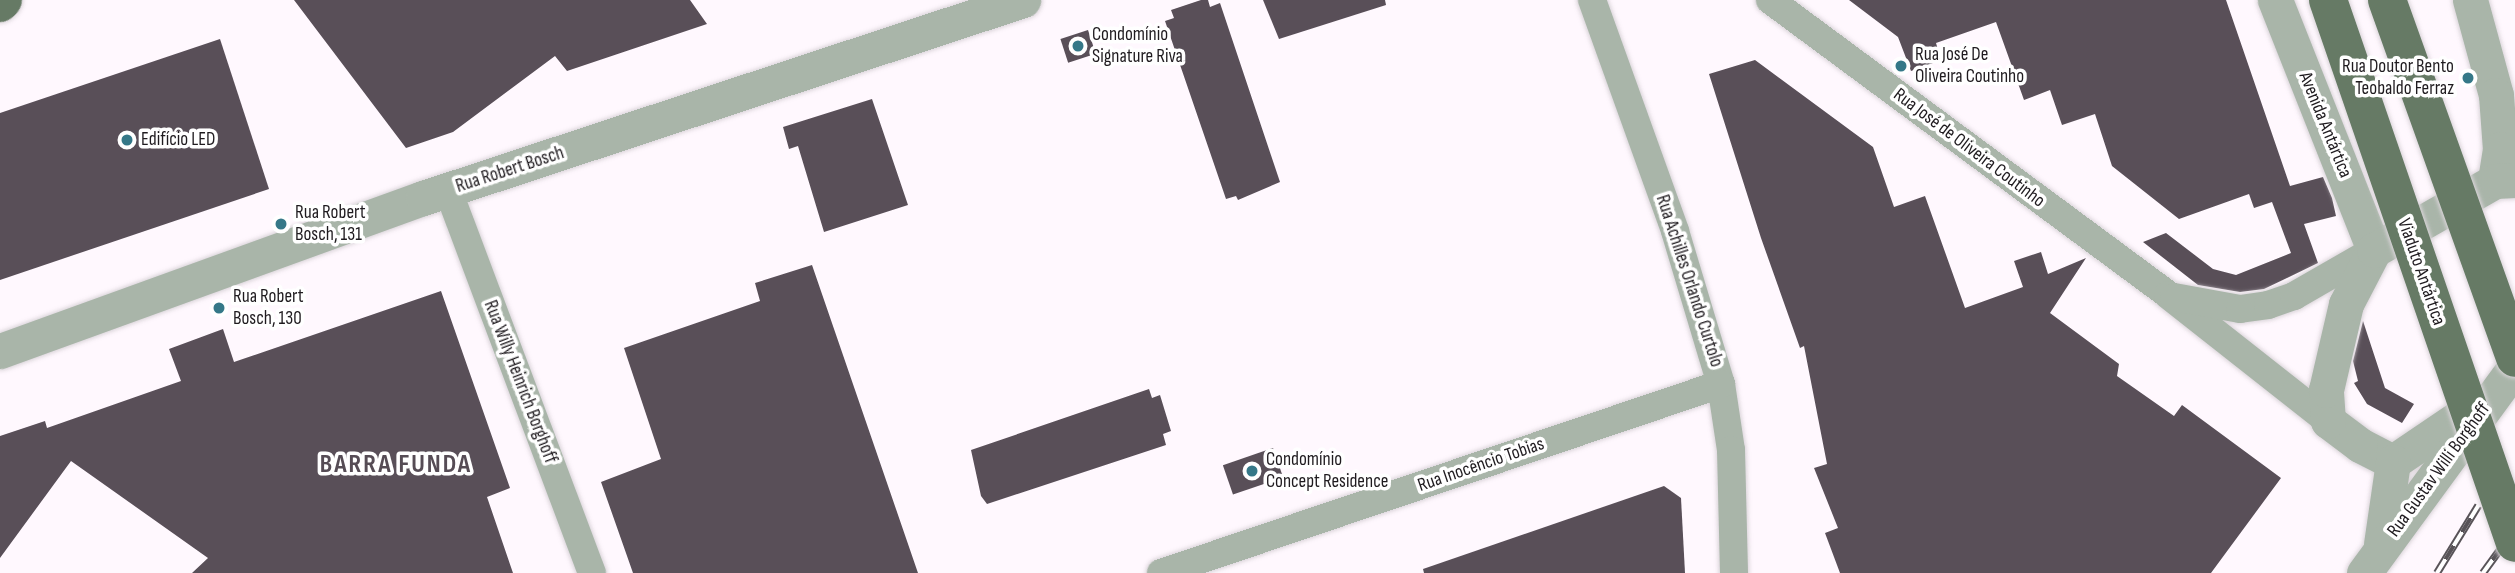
<!DOCTYPE html>
<html>
<head>
<meta charset="utf-8">
<style>
  body { margin:0 }
  #map { position:relative; width:2515px; height:573px; overflow:hidden; background:#fff8fe; font-family:"Sofia Sans Condensed",sans-serif }
  div>[style] { position:absolute }
  [style*='--x'] { left:calc(var(--x)*1px); top:calc(var(--y)*1px); width:calc(var(--w)*1px); rotate:calc(var(--a)*1deg) }
  .building>* { inset:0; background:#594f58; transform-origin:0 0 }
  .roads { filter:drop-shadow(0 0 2px #dbd5da) drop-shadow(0 0 2px #dbd5da) }
  .minor>* { height:28px; margin:-14px; padding:0 14px; transform-origin:14px; border-radius:14px; background:#a9b5a9 }
  .tertiary>* { height:35px; margin:-17.5px; padding:0 17.5px; transform-origin:17.5px; border-radius:17.5px; background:#a9b5a9 }
  .primary>* { height:38px; margin:-19px; padding:0 19px; transform-origin:19px; border-radius:19px; background:#667a65 }
  .rail>* { height:8px; margin-top:-4px; transform-origin:0; background:repeating-linear-gradient(90deg,#fff 0 16px,#585358 0 32px); box-sizing:border-box; border-block:2px solid #585358 }
  .bridges { filter:drop-shadow(0 0 2px #dbd5da) drop-shadow(0 0 2px #dbd5da) }
  .primary-bridge>* { height:38px; margin:-19px; padding:0 19px; transform-origin:19px; border-radius:19px; background:#667a65 }
  .dots>* { width:19px; height:19px; translate:-50% -50%; box-sizing:border-box; border:4px solid #fff; border-radius:50% }
  span { translate:-50% -50%; white-space:nowrap; text-align:center; line-height:1.15; -webkit-text-stroke:7px #fff; paint-order:stroke }
  .poi-label { font-size:19px; color:#1f1b1f }
  .left { translate:0 -50%; text-align:left }
  .right { translate:-100% -50%; text-align:right }
  .street-label { font-size:19px; color:#1f1b1f }
  .district-label { font-size:26px; color:#564c55; font-weight:700; letter-spacing:2px }
</style>
</head>
<body>
<div id="map">
  <div class="building">
    <i style="clip-path:polygon(294px 0,690px 0,707px 24px,567px 71px,555px 56px,453px 132px,406px 148px)"></i>
    <i style="clip-path:polygon(1201px 0,1208px 0,1210px 7px,1220px 3px,1280px 182px,1238px 200px,1236px 196px,1226px 199px,1165px 21px,1174px 18px,1171px 10px)"></i>
    <i style="clip-path:polygon(1263px 0,1385px 0,1386px 5px,1279px 39px)"></i>
    <i style="clip-path:polygon(1849px 0,2226px 0,2290px 186px,2323px 177px,2332px 198px,2336px 216px,2304px 224px,2318px 263px,2264px 289px,2240px 292px,2198px 285px,2143px 242px,2166px 233px,2213px 269px,2236px 275px,2291px 253px,2272px 202px,2254px 208px,2249px 194px,2179px 219px,2112px 166px,2095px 114px,2062px 125px,2050px 90px,2024px 100px,1996px 22px,1936px 43px,1941px 60px,1911px 71px,1898px 37px)"></i>
    <i style="left:1088px;top:30px;width:25px;height:29px;rotate:72deg"></i>
    <i style="clip-path:polygon(220px 39px,269px 189px,0 280px,0 113px)"></i>
    <i style="clip-path:polygon(1755px 60px,1873px 147px,1894px 207px,1925px 196px,1965px 308px,2023px 287px,2014px 261px,2041px 252px,2048px 274px,2086px 258px,2050px 313px,2119px 364px,2117px 376px,2174px 416px,2182px 405px,2281px 478px,2211px 573px,1840px 573px,1825px 533px,1838px 528px,1814px 468px,1827px 464px,1804px 346px,1800px 348px,1761px 238px,1709px 74px)"></i>
    <i style="clip-path:polygon(872px 99px,908px 205px,824px 232px,798px 146px,789px 149px,783px 127px)"></i>
    <i style="clip-path:polygon(812px 265px,918px 573px,633px 573px,601px 482px,661px 459px,624px 348px,760px 301px,755px 283px)"></i>
    <i style="clip-path:polygon(441px 291px,510px 488px,487px 497px,513px 573px,192px 573px,208px 558px,71px 461px,0 558px,0 436px,45px 421px,47px 428px,181px 381px,169px 349px,223px 329px,234px 362px)"></i>
    <i style="clip-path:polygon(2363px 321px,2385px 388px,2414px 404px,2402px 423px,2367px 404px,2354px 383px,2358px 381px,2353px 361px)"></i>
    <i style="clip-path:polygon(1149px 389px,1152px 398px,1160px 395px,1171px 431px,1163px 434px,1166px 445px,987px 504px,981px 496px,971px 450px)"></i>
    <i style="left:1273px;top:448px;width:31px;height:53px;rotate:71deg"></i>
    <i style="clip-path:polygon(1664px 486px,1681px 498px,1685px 573px,1424px 573px,1423px 569px)"></i>
  </div>
  <div class="roads">
    <div class="minor">
      <i style="--x:1592;--y:0;--w:245;--a:70.2"></i>
      <i style="--x:1675;--y:231;--w:160;--a:73.3"></i>
      <i style="--x:1721;--y:384;--w:67;--a:81.4"></i>
      <i style="--x:1731;--y:450;--w:123;--a:88.6"></i>
      <i style="--x:1770;--y:0;--w:495;--a:36.5"></i>
      <i style="--x:2168;--y:295;--w:204;--a:38.2"></i>
      <i style="--x:448;--y:190;--w:409;--a:69.4"></i>
      <i style="--x:2174;--y:297;--w:67;--a:10.3"></i>
      <i style="--x:2240;--y:309;--w:28;--a:-8"></i>
      <i style="--x:2268;--y:305;--w:28;--a:-19"></i>
      <i style="--x:2294;--y:296;--w:92;--a:-29.9"></i>
      <i style="--x:1161;--y:573;--w:591;--a:-18.65"></i>
    </div>
    <div class="tertiary">
      <i style="--x:2275;--y:0;--w:269;--a:68.4"></i>
      <i style="--x:2470;--y:0;--w:98;--a:74.7"></i>
      <i style="--x:2496;--y:95;--w:54;--a:85.8"></i>
      <i style="--x:2500;--y:149;--w:32;--a:99"></i>
      <i style="--x:0;--y:351;--w:450;--a:-19.9"></i>
      <i style="--x:423;--y:198;--w:632;--a:-18.26"></i>
      <i style="--x:2393;--y:462;--w:37;--a:-153"></i>
      <i style="--x:2360;--y:445;--w:40;--a:-143"></i>
      <i style="--x:2328;--y:421;--w:31;--a:-94"></i>
      <i style="--x:2326;--y:390;--w:88;--a:-76.9"></i>
      <i style="--x:2346;--y:304;--w:61;--a:-62.6"></i>
      <i style="--x:2374;--y:250;--w:139;--a:-29.7"></i>
      <i style="--x:2495;--y:181;--w:20;--a:-3"></i>
      <i style="--x:2393;--y:462;--w:91;--a:-34.2"></i>
      <i style="--x:2381;--y:544;--w:83;--a:-81.7"></i>
      <i style="--x:2364;--y:573;--w:255;--a:-53.8"></i>
    </div>
    <div class="primary">
      <i style="--x:0;--y:3;--w:4;--a:-45"></i>
    </div>
  </div>
  <div class="rail">
    <i style="--x:2437;--y:573;--w:79;--a:-58.5"></i>
    <i style="--x:2483;--y:573;--w:54;--a:-54"></i>
  </div>
  <div class="bridges">
    <div class="primary-bridge">
      <i style="--x:2328;--y:0;--w:574;--a:71"></i>
      <i style="--x:2387;--y:0;--w:380;--a:70.3"></i>
    </div>
  </div>
  <div class="dots">
    <i style="left:1078px;top:46px;background:#357888"></i>
    <i style="left:1901px;top:66px;background:#357888"></i>
    <i style="left:2468px;top:78px;background:#357888"></i>
    <i style="left:127px;top:140px;background:#357888"></i>
    <i style="left:281px;top:224px;background:#357888"></i>
    <i style="left:219px;top:308px;background:#357888"></i>
    <i style="left:1252px;top:471px;background:#357888"></i>
  </div>
  <div class="poi-label">
    <span class="left" style="left:1092px;top:46px">Condomínio<br>Signature Riva</span>
    <span class="left" style="left:1915px;top:66px">Rua José De<br>Oliveira Coutinho</span>
    <span class="right" style="left:2454px;top:78px">Rua Doutor Bento<br>Teobaldo Ferraz</span>
    <span class="left" style="left:141px;top:140px">Edifício LED</span>
    <span class="left" style="left:295px;top:224px">Rua Robert<br>Bosch, 131</span>
    <span class="left" style="left:233px;top:308px">Rua Robert<br>Bosch, 130</span>
    <span class="left" style="left:1266px;top:471px">Condomínio<br>Concept Residence</span>
  </div>
  <div class="street-label">
    <span style="left:2325px;top:125px;rotate:68deg">Avenida Antártica</span>
    <span style="left:1969px;top:148px;rotate:37deg">Rua José de Oliveira Coutinho</span>
    <span style="left:510px;top:170px;rotate:-18deg">Rua Robert Bosch</span>
    <span style="left:2421px;top:272px;rotate:71deg">Viaduto Antártica</span>
    <span style="left:1689px;top:281px;rotate:72deg">Rua Achilles Orlando Curtolo</span>
    <span style="left:520px;top:382px;rotate:69deg">Rua Willy Heinrich Borghoff</span>
    <span style="left:1481px;top:465px;rotate:-19deg">Rua Inocêncio Tobias</span>
    <span style="left:2439px;top:470px;rotate:-54deg">Rua Gustav Willi Borghoff</span>
  </div>
  <div class="district-label">
    <span style="left:396px;top:465px">BARRA FUNDA</span>
  </div>
</div>
</body>
</html>
